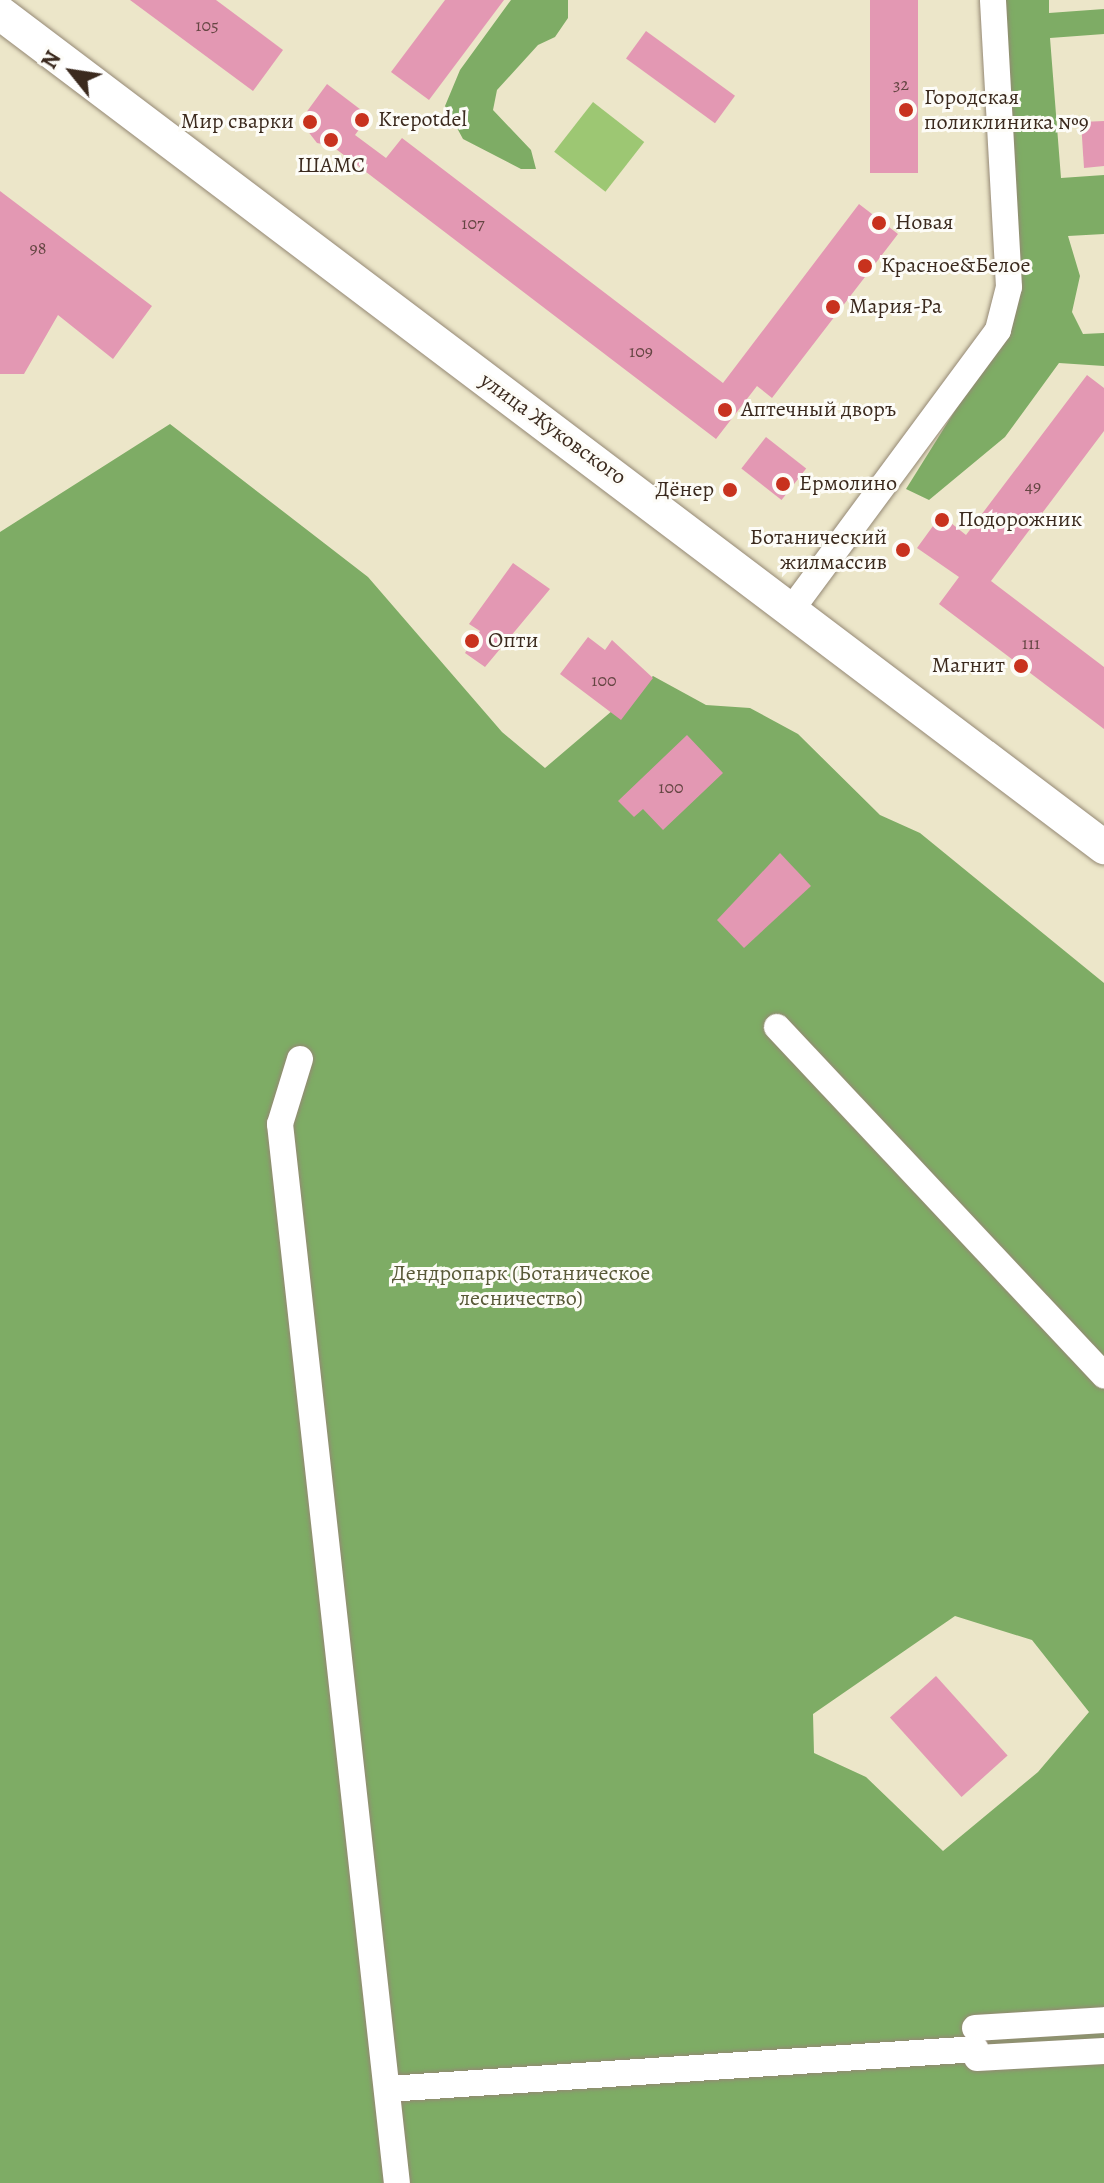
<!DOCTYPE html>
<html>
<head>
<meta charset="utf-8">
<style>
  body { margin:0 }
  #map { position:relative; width:1104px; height:2183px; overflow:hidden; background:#ece6c9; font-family:Alegreya,serif }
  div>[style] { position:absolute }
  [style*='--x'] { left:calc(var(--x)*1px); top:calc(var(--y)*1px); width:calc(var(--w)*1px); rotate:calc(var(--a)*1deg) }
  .green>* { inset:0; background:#9dc773; transform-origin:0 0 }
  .forest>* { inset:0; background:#7eac65 }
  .building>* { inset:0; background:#e398b3; transform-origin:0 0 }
  .roads { filter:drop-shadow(0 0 2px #948874) drop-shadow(0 0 2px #948874) }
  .minor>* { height:26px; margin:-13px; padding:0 13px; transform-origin:13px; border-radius:13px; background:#fff }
  .major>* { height:34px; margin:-17px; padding:0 17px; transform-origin:17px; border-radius:17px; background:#fff }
  .dots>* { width:22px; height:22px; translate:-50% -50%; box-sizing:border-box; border:4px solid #fdfcf7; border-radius:50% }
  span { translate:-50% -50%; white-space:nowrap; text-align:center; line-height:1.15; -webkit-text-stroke:6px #fdfcf7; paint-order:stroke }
  .number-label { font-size:18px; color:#654643 }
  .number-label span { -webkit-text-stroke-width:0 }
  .poi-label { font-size:22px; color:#3b2a1e }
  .left { translate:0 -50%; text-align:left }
  .right { translate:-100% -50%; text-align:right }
  .street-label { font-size:22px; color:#3b2a1e }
  .park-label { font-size:22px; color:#585938 }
  .north { position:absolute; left:32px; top:32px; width:80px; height:80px; -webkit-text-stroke:6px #fdfcf7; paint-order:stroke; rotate:300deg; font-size:22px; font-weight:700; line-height:32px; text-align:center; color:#3b2a1e }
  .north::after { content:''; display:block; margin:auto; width:28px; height:36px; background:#3b2a1e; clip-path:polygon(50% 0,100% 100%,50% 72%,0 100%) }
</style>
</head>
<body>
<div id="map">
  <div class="green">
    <i style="left:593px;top:102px;width:65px;height:63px;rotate:38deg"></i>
  </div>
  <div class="forest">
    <i style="clip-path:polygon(511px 0,568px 0,568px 18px,555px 37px,538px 45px,497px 90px,493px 110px,531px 150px,536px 169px,521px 169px,463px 139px,445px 106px,460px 70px)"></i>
    <i style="clip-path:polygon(1001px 0,1049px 0,1049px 13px,1104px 9px,1104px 34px,1050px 38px,1061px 178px,1104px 175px,1104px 234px,1068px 236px,1080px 276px,1072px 312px,1083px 334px,1104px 333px,1104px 366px,1059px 363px,1005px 437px,929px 500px,906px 489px,1006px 329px)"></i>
    <i style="clip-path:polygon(evenodd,170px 424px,368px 577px,502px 732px,545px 768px,653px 676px,706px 705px,750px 708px,798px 734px,880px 815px,920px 833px,1104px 983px,1104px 2183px,0 2183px,0 532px,170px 424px,955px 1616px,1032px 1640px,1089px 1712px,1038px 1772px,943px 1851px,866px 1777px,814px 1753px,813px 1714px,955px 1616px)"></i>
  </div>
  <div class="building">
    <i style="clip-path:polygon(130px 0,216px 0,283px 50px,253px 91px)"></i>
    <i style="clip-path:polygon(445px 0,504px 0,429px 100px,391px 72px)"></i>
    <i style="left:870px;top:0;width:48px;height:173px"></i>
    <i style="left:646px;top:31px;width:110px;height:34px;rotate:36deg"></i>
    <i style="clip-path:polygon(327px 84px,369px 116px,355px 135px,386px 158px,402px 138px,723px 383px,859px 204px,898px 234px,772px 398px,757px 386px,716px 439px,332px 146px,317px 143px,300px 121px)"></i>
    <i style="clip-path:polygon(1104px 121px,1104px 166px,1084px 168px,1081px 122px)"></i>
    <i style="clip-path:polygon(0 191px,152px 306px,113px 359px,58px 315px,24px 374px,0 374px)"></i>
    <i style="clip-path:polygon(1087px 375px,1104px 388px,1104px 431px,991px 581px,1104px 667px,1104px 729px,939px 604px,959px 577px,917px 548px,941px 515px,966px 535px)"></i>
    <i style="left:766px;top:437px;width:51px;height:40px;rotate:38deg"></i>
    <i style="clip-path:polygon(513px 563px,550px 589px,485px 667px,465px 653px,480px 631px,469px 624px)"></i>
    <i style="clip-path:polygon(588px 637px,605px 650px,612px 640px,653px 678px,621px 720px,560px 674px)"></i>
    <i style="clip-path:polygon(687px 735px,723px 773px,663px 830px,643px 809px,634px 817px,618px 801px)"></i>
    <i style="clip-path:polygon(780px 853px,811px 886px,744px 948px,717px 920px)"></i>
    <i style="left:936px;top:1676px;width:107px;height:62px;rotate:48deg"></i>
  </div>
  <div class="roads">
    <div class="minor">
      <i style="--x:794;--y:606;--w:343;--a:-53.5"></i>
      <i style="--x:998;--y:330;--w:44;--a:-75.7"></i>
      <i style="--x:1009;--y:287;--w:287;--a:-93.2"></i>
      <i style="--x:777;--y:1027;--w:478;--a:46.8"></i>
      <i style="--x:300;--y:1059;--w:68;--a:107.1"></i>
      <i style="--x:280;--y:1124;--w:1065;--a:83.7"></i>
      <i style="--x:975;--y:2028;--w:129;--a:-3.5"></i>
      <i style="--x:977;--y:2058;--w:127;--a:-3.2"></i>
      <i style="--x:388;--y:2089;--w:589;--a:-3.89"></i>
    </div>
    <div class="major">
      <i style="--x:0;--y:13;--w:1384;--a:37.07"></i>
    </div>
  </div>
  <div class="dots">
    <i style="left:906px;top:110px;background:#c8321e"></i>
    <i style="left:362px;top:120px;background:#c8321e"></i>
    <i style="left:310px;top:122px;background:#c8321e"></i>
    <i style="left:331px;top:140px;background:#c8321e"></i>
    <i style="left:879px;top:223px;background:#c8321e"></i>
    <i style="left:865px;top:266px;background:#c8321e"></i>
    <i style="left:833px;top:307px;background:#c8321e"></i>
    <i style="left:725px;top:410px;background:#c8321e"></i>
    <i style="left:783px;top:484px;background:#c8321e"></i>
    <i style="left:730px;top:490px;background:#c8321e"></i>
    <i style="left:942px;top:520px;background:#c8321e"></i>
    <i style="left:903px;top:550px;background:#c8321e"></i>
    <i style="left:472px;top:641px;background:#c8321e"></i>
    <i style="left:1021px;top:666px;background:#c8321e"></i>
  </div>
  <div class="number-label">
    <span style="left:207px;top:25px">105</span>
    <span style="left:901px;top:84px">32</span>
    <span style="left:473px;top:223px">107</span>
    <span style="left:38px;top:248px">98</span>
    <span style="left:641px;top:351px">109</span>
    <span style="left:1033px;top:486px">49</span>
    <span style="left:1031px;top:643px">111</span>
    <span style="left:604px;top:680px">100</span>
    <span style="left:671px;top:787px">100</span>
  </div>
  <div class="poi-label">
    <span class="left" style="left:924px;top:110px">Городская<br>поликлиника №9</span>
    <span class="left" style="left:378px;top:120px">Krepotdel</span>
    <span class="right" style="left:294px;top:122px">Мир сварки</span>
    <span style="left:331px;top:166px">ШАМС</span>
    <span class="left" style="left:895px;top:223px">Новая</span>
    <span class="left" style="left:881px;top:266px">Красное&amp;Белое</span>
    <span class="left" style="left:849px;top:307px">Мария-Ра</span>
    <span class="left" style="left:741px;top:410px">Аптечный дворъ</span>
    <span class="left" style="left:799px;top:484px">Ермолино</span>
    <span class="right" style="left:714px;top:490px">Дёнер</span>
    <span class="left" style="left:958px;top:520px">Подорожник</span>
    <span class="right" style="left:887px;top:550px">Ботанический<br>жилмассив</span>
    <span class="left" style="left:488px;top:641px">Опти</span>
    <span class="right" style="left:1005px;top:666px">Магнит</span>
  </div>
  <div class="street-label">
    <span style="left:553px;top:429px;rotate:36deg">улица Жуковского</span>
  </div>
  <div class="park-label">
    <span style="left:521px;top:1286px">Дендропарк (Ботаническое<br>лесничество)</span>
  </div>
  <div class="north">N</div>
</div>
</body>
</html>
